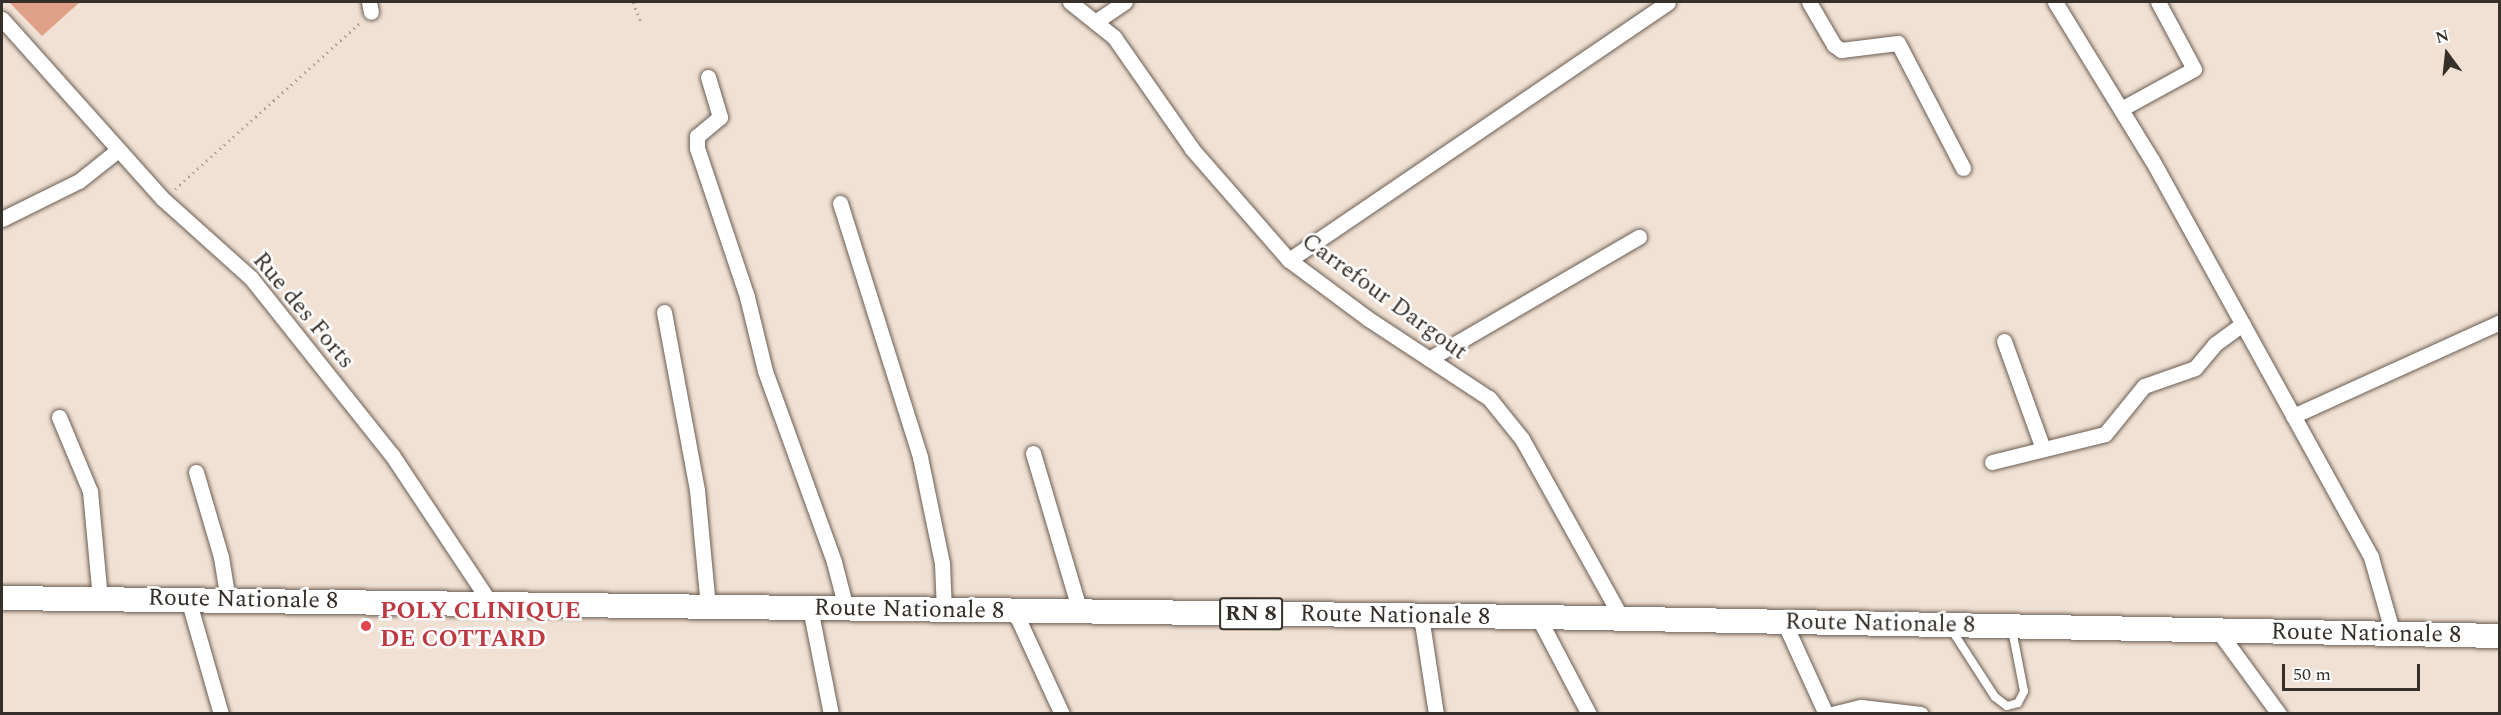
<!DOCTYPE html>
<html>
<head>
<meta charset="utf-8">
<style>
  body { margin:0 }
  #map { position:relative; width:2501px; height:715px; overflow:hidden; background:#f0e1d4; font-family:Spectral,serif }
  div>[style] { position:absolute }
  [style*='--x'] { left:calc(var(--x)*1px); top:calc(var(--y)*1px); width:calc(var(--w)*1px); rotate:calc(var(--a)*1deg) }
  .building>* { inset:0; background:#dfa087 }
  .path>* { height:3px; margin-top:-1.5px; transform-origin:0; background:repeating-linear-gradient(90deg,#aea298 0 1.5px,transparent 0 6px) }
  .roads { filter:drop-shadow(0 0 2px #6b5d53) drop-shadow(0 0 2px #6b5d53) }
  .lane>* { height:8px; margin:-4px; padding:0 4px; transform-origin:4px; border-radius:4px; background:#fff }
  .street>* { height:15px; margin:-7.5px; padding:0 7.5px; transform-origin:7.5px; border-radius:7.5px; background:#fff }
  .primary>* { height:24px; margin:-12px; padding:0 12px; transform-origin:12px; border-radius:12px; background:#fff }
  .dots>* { width:16px; height:16px; translate:-50% -50%; box-sizing:border-box; border:3px solid #fff; border-radius:50% }
  span { translate:-50% -50%; white-space:nowrap; text-align:center; line-height:1.15; -webkit-text-stroke:5px #fff; paint-order:stroke }
  .shield-label span { padding:2px 4px; background:#fff; border:2px solid; border-radius:4px; -webkit-text-stroke-width:0 }
  .shield-label { font-size:22px; color:#36302b; font-weight:700 }
  .street-label { font-size:24px; color:#36302b }
  .health-label { font-size:24px; color:#be3a42; font-weight:700 }
  .left { translate:0 -50%; text-align:left }
  .frame { position:absolute; inset:0; border:3px solid #36302b; pointer-events:none }
  .north { position:absolute; left:2417px; top:24px; width:60px; height:60px; -webkit-text-stroke:4px #fff; paint-order:stroke; rotate:345deg; font-size:16px; font-weight:700; line-height:24px; text-align:center; color:#36302b }
  .north::after { content:''; display:block; margin:auto; width:21px; height:27px; background:#36302b; clip-path:polygon(50% 0,100% 100%,50% 72%,0 100%) }
  .scale { position:absolute; left:2282px; top:664px; width:138px; height:27px; box-sizing:border-box; border:3px solid #36302b; border-top:0; padding-left:8px; font-size:18px; line-height:21px; white-space:nowrap; color:#36302b; -webkit-text-stroke:4px #fff; paint-order:stroke }
</style>
</head>
<body>
<div id="map">
  <div class="building">
    <i style="clip-path:polygon(9px 2px,80px 2px,42px 36px)"></i>
  </div>
  <div class="path">
    <i style="--x:633;--y:2;--w:22;--a:68"></i>
    <i style="--x:175;--y:189;--w:249;--a:-41.9"></i>
  </div>
  <div class="roads">
    <div class="lane">
      <i style="--x:1951;--y:629;--w:81;--a:57.1"></i>
      <i style="--x:1995;--y:697;--w:15;--a:37"></i>
      <i style="--x:2007;--y:706;--w:11;--a:-15"></i>
      <i style="--x:2018;--y:703;--w:13;--a:-63"></i>
      <i style="--x:2024;--y:691;--w:62;--a:-101.1"></i>
    </div>
    <div class="street">
      <i style="--x:369;--y:2;--w:10;--a:79"></i>
      <i style="--x:1070;--y:2;--w:56;--a:38.5"></i>
      <i style="--x:1114;--y:37;--w:136;--a:55.1"></i>
      <i style="--x:1192;--y:149;--w:147;--a:48.9"></i>
      <i style="--x:1289;--y:260;--w:97;--a:36.6"></i>
      <i style="--x:1367;--y:318;--w:146;--a:33.3"></i>
      <i style="--x:1489;--y:398;--w:53;--a:51.2"></i>
      <i style="--x:1522;--y:439;--w:206;--a:60.9"></i>
      <i style="--x:1809;--y:2;--w:50;--a:59.8"></i>
      <i style="--x:1834;--y:45;--w:9;--a:36"></i>
      <i style="--x:1841;--y:50;--w:57;--a:-7"></i>
      <i style="--x:1898;--y:43;--w:141;--a:62.5"></i>
      <i style="--x:2055;--y:2;--w:185;--a:58.5"></i>
      <i style="--x:2152;--y:160;--w:453;--a:61.1"></i>
      <i style="--x:2371;--y:557;--w:80;--a:74.1"></i>
      <i style="--x:2;--y:19;--w:241;--a:48.2"></i>
      <i style="--x:163;--y:199;--w:118;--a:41.9"></i>
      <i style="--x:251;--y:278;--w:226;--a:51.5"></i>
      <i style="--x:392;--y:455;--w:179;--a:56.4"></i>
      <i style="--x:1095;--y:22;--w:36;--a:-34"></i>
      <i style="--x:708;--y:77;--w:42;--a:73.3"></i>
      <i style="--x:720;--y:117;--w:30;--a:140"></i>
      <i style="--x:697;--y:136;--w:12;--a:90"></i>
      <i style="--x:697;--y:148;--w:157;--a:71.4"></i>
      <i style="--x:747;--y:297;--w:76;--a:76.3"></i>
      <i style="--x:765;--y:371;--w:203;--a:70.1"></i>
      <i style="--x:834;--y:562;--w:48;--a:75.4"></i>
      <i style="--x:2121;--y:109;--w:83;--a:-28.7"></i>
      <i style="--x:2194;--y:69;--w:76;--a:-118.2"></i>
      <i style="--x:840;--y:203;--w:266;--a:72.5"></i>
      <i style="--x:920;--y:457;--w:108;--a:78.3"></i>
      <i style="--x:942;--y:563;--w:47;--a:87.6"></i>
      <i style="--x:2;--y:219;--w:86;--a:-26.3"></i>
      <i style="--x:79;--y:181;--w:50;--a:-38.5"></i>
      <i style="--x:1289;--y:260;--w:458;--a:-34.2"></i>
      <i style="--x:664;--y:312;--w:181;--a:79.5"></i>
      <i style="--x:697;--y:490;--w:118;--a:84.6"></i>
      <i style="--x:2004;--y:341;--w:115;--a:70.1"></i>
      <i style="--x:1429;--y:359;--w:243;--a:-30.2"></i>
      <i style="--x:2293;--y:416;--w:227;--a:-24.4"></i>
      <i style="--x:59;--y:417;--w:80;--a:67.3"></i>
      <i style="--x:90;--y:491;--w:107;--a:84.7"></i>
      <i style="--x:1033;--y:453;--w:166;--a:73.5"></i>
      <i style="--x:1992;--y:462;--w:116;--a:-13.9"></i>
      <i style="--x:2105;--y:434;--w:62;--a:-50.9"></i>
      <i style="--x:2144;--y:386;--w:54;--a:-19.4"></i>
      <i style="--x:2195;--y:368;--w:31;--a:-50"></i>
      <i style="--x:2215;--y:344;--w:34;--a:-36"></i>
      <i style="--x:196;--y:472;--w:89;--a:73.6"></i>
      <i style="--x:221;--y:557;--w:44;--a:80.8"></i>
      <i style="--x:188;--y:599;--w:120;--a:74"></i>
      <i style="--x:810;--y:608;--w:108;--a:78.8"></i>
      <i style="--x:1015;--y:612;--w:112;--a:65.3"></i>
      <i style="--x:1421;--y:616;--w:99;--a:81.3"></i>
      <i style="--x:1538;--y:617;--w:110;--a:62.3"></i>
      <i style="--x:1784;--y:622;--w:101;--a:65.5"></i>
      <i style="--x:2219;--y:632;--w:102;--a:53.8"></i>
      <i style="--x:1832;--y:714;--w:30;--a:-14"></i>
      <i style="--x:1861;--y:707;--w:60;--a:6.7"></i>
    </div>
    <div class="primary">
      <i style="--x:2;--y:598;--w:1536;--a:0.71"></i>
      <i style="--x:1538;--y:617;--w:962;--a:1.13"></i>
    </div>
  </div>
  <div class="dots">
    <i style="left:366px;top:626px;background:#e0444e"></i>
  </div>
  <div class="shield-label">
    <span style="left:1251px;top:614px">RN 8</span>
  </div>
  <div class="street-label">
    <span style="left:1384px;top:297px;rotate:36deg">Carrefour Dargout</span>
    <span style="left:303px;top:311px;rotate:50deg">Rue des Forts</span>
    <span style="left:243px;top:600px;rotate:1deg">Route Nationale 8</span>
    <span style="left:909px;top:610px;rotate:1deg">Route Nationale 8</span>
    <span style="left:1395px;top:616px;rotate:1deg">Route Nationale 8</span>
    <span style="left:1880px;top:624px;rotate:1deg">Route Nationale 8</span>
    <span style="left:2366px;top:634px;rotate:1deg">Route Nationale 8</span>
  </div>
  <div class="health-label">
    <span class="left" style="left:380px;top:626px">POLY CLINIQUE<br>DE COTTARD</span>
  </div>
  <div class="frame"></div>
  <div class="north">N</div>
  <div class="scale">50 m</div>
</div>
</body>
</html>
